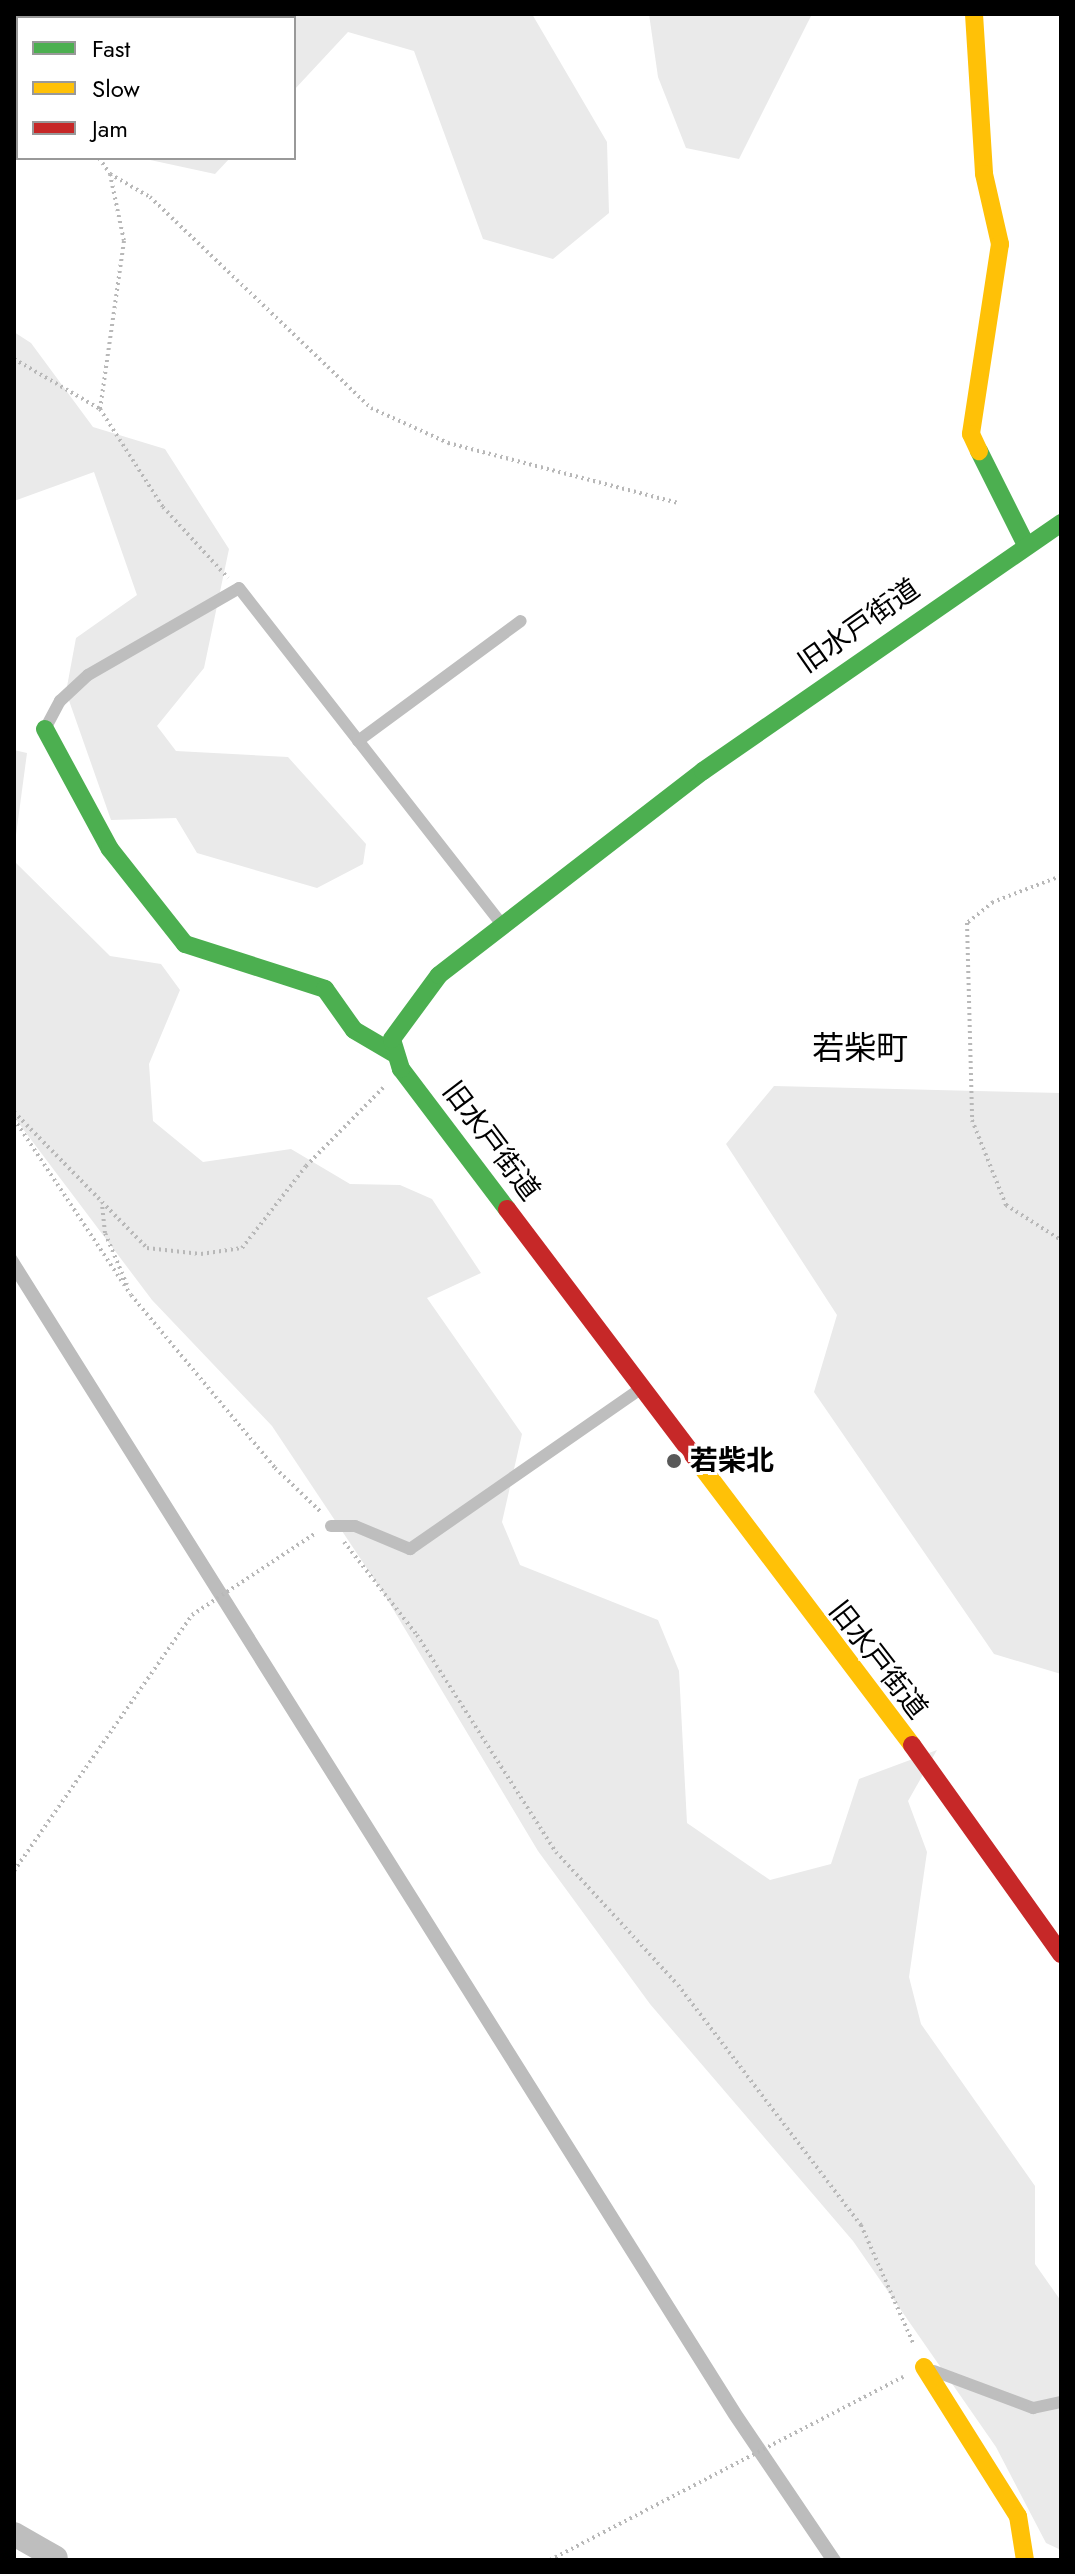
<!DOCTYPE html>
<html>
<head>
<meta charset="utf-8">
<style>
  body { margin:0 }
  #map { position:relative; width:1075px; height:2574px; overflow:hidden; background:#fff; font-family:Jost,"Noto Sans JP",sans-serif }
  div>[style] { position:absolute }
  [style*='--x'] { left:calc(var(--x)*1px); top:calc(var(--y)*1px); width:calc(var(--w)*1px); rotate:calc(var(--a)*1deg) }
  .green>* { inset:0; background:#eaeaea }
  .water>* { inset:0; background:#bcbcbc }
  .path>* { height:4px; margin-top:-2px; transform-origin:0; background:repeating-linear-gradient(90deg,#b8b8b8 0 2px,transparent 0 6px) }
  .lane>* { height:12px; margin:-6px; padding:0 6px; transform-origin:6px; border-radius:6px; background:#bebebe }
  .street>* { height:24px; margin:-12px; padding:0 12px; transform-origin:12px; border-radius:12px; background:#bebebe }
  .fast>* { height:18px; margin:-9px; padding:0 9px; transform-origin:9px; border-radius:9px; background:#4caf50 }
  .slow>* { height:18px; margin:-9px; padding:0 9px; transform-origin:9px; border-radius:9px; background:#ffc107 }
  .jam>* { height:18px; margin:-9px; padding:0 9px; transform-origin:9px; border-radius:9px; background:#c62828 }
  .dots>* { width:22px; height:22px; translate:-50% -50%; box-sizing:border-box; border:4px solid #fff; border-radius:50% }
  span { translate:-50% -50%; white-space:nowrap; text-align:center; line-height:1.15; -webkit-text-stroke:6px #fff; paint-order:stroke }
  .street-label { font-size:28px; color:#000 }
  .poi-label { font-size:28px; color:#000; font-weight:700 }
  .left { translate:0 -50%; text-align:left }
  .quarter-label { font-size:32px; color:#000 }
  .frame { position:absolute; inset:0; border:16px solid #000; pointer-events:none }
  .legend { position:absolute; left:16px; top:16px; width:280px; height:144px; box-sizing:border-box; background:#fff; border:2px solid #999; margin:0; padding:10px 14px; list-style:none; font-size:24px; color:#000 }
  .legend li { display:flex; align-items:center; gap:16px; height:40px }
  .legend b { width:40px; border:2px solid #999 }
</style>
</head>
<body>
<div id="map">
  <div class="green">
    <i style="clip-path:polygon(33px 14px,532px 14px,607px 142px,609px 213px,553px 259px,483px 239px,414px 51px,348px 32px,294px 90px,294px 18px)"></i>
    <i style="clip-path:polygon(649px 14px,812px 14px,739px 159px,686px 148px,658px 77px)"></i>
    <i style="clip-path:polygon(141px 158px,230px 158px,215px 174px)"></i>
    <i style="clip-path:polygon(14px 332px,31px 343px,93px 427px,165px 449px,229px 549px,204px 668px,157px 726px,176px 751px,288px 757px,366px 844px,363px 864px,317px 888px,197px 853px,176px 818px,111px 820px,66px 692px,76px 638px,137px 595px,94px 472px,14px 501px)"></i>
    <i style="clip-path:polygon(14px 750px,27px 753px,14px 850px)"></i>
    <i style="clip-path:polygon(14px 861px,110px 956px,161px 964px,180px 990px,149px 1064px,153px 1121px,203px 1162px,291px 1149px,350px 1184px,400px 1185px,432px 1199px,481px 1273px,427px 1298px,522px 1434px,502px 1522px,520px 1565px,658px 1620px,679px 1671px,687px 1823px,770px 1880px,831px 1864px,859px 1779px,937px 1750px,908px 1801px,927px 1852px,909px 1977px,921px 2024px,1035px 2186px,1035px 2264px,1061px 2301px,1061px 2550px,1046px 2543px,996px 2447px,853px 2241px,650px 2004px,538px 1851px,384px 1594px,272px 1426px,152px 1300px,14px 1117px)"></i>
    <i style="clip-path:polygon(774px 1086px,1061px 1093px,1061px 1674px,994px 1654px,814px 1392px,837px 1315px,726px 1144px)"></i>
  </div>
  <div class="water">
    <i style="clip-path:polygon(14px 1252px,742px 2412px,842px 2560px,825px 2560px,729px 2418px,14px 1278px)"></i>
  </div>
  <div class="path">
    <i style="--x:14;--y:24;--w:7;--a:56"></i>
    <i style="--x:99;--y:158;--w:19;--a:55"></i>
    <i style="--x:110;--y:174;--w:68;--a:78.2"></i>
    <i style="--x:124;--y:241;--w:170;--a:98.1"></i>
    <i style="--x:110;--y:174;--w:46;--a:29.9"></i>
    <i style="--x:150;--y:197;--w:306;--a:43.7"></i>
    <i style="--x:371;--y:408;--w:85;--a:24.4"></i>
    <i style="--x:448;--y:443;--w:238;--a:14.6"></i>
    <i style="--x:14;--y:359;--w:99;--a:30.2"></i>
    <i style="--x:100;--y:409;--w:117;--a:57.3"></i>
    <i style="--x:163;--y:507;--w:96;--a:47.5"></i>
    <i style="--x:1061;--y:876;--w:73;--a:159.1"></i>
    <i style="--x:993;--y:902;--w:33;--a:141"></i>
    <i style="--x:967;--y:923;--w:197;--a:88.5"></i>
    <i style="--x:972;--y:1120;--w:92;--a:68.2"></i>
    <i style="--x:1006;--y:1205;--w:65;--a:32.5"></i>
    <i style="--x:14;--y:1112;--w:126;--a:45.6"></i>
    <i style="--x:14;--y:1119;--w:211;--a:56.4"></i>
    <i style="--x:131;--y:1295;--w:225;--a:50.2"></i>
    <i style="--x:275;--y:1468;--w:65;--a:43.8"></i>
    <i style="--x:127;--y:1285;--w:56;--a:-112.9"></i>
    <i style="--x:105;--y:1233;--w:31;--a:-96"></i>
    <i style="--x:102;--y:1202;--w:64;--a:45.6"></i>
    <i style="--x:147;--y:1248;--w:54;--a:6.3"></i>
    <i style="--x:201;--y:1254;--w:41;--a:-8.3"></i>
    <i style="--x:242;--y:1248;--w:104;--a:-52"></i>
    <i style="--x:306;--y:1166;--w:111;--a:-45.4"></i>
    <i style="--x:344;--y:1542;--w:118;--a:51.9"></i>
    <i style="--x:417;--y:1635;--w:258;--a:57.4"></i>
    <i style="--x:556;--y:1852;--w:180;--a:47.5"></i>
    <i style="--x:678;--y:1985;--w:302;--a:52.7"></i>
    <i style="--x:861;--y:2225;--w:129;--a:66.2"></i>
    <i style="--x:14;--y:1871;--w:312;--a:-55.2"></i>
    <i style="--x:192;--y:1615;--w:149;--a:-33.5"></i>
    <i style="--x:550;--y:2560;--w:398;--a:-27.4"></i>
  </div>
  <div class="lane">
    <i style="--x:45;--y:729;--w:32;--a:-62"></i>
    <i style="--x:60;--y:701;--w:38;--a:-43"></i>
    <i style="--x:88;--y:675;--w:174;--a:-29.9"></i>
    <i style="--x:239;--y:588;--w:425;--a:52"></i>
    <i style="--x:358;--y:741;--w:202;--a:-36.4"></i>
    <i style="--x:331;--y:1526;--w:24;--a:0"></i>
    <i style="--x:355;--y:1526;--w:60;--a:22.7"></i>
    <i style="--x:410;--y:1549;--w:280;--a:-34.8"></i>
    <i style="--x:934;--y:2371;--w:106;--a:20.5"></i>
    <i style="--x:1033;--y:2408;--w:29;--a:-12"></i>
  </div>
  <div class="street">
    <i style="--x:14;--y:2534;--w:48;--a:29.7"></i>
  </div>
  <div class="fast">
    <i style="--x:979;--y:451;--w:105;--a:63.4"></i>
    <i style="--x:45;--y:729;--w:136;--a:61.6"></i>
    <i style="--x:110;--y:849;--w:121;--a:51.7"></i>
    <i style="--x:185;--y:944;--w:147;--a:17.8"></i>
    <i style="--x:325;--y:989;--w:50;--a:54.7"></i>
    <i style="--x:354;--y:1030;--w:45;--a:30.5"></i>
    <i style="--x:507;--y:1209;--w:176;--a:-127.1"></i>
    <i style="--x:401;--y:1069;--w:31;--a:-107"></i>
    <i style="--x:392;--y:1039;--w:79;--a:-53.7"></i>
    <i style="--x:439;--y:975;--w:334;--a:-37.7"></i>
    <i style="--x:703;--y:771;--w:436;--a:-34.7"></i>
  </div>
  <div class="slow">
    <i style="--x:974;--y:14;--w:160;--a:86.4"></i>
    <i style="--x:984;--y:174;--w:72;--a:77.1"></i>
    <i style="--x:1000;--y:244;--w:192;--a:98.7"></i>
    <i style="--x:971;--y:434;--w:19;--a:65"></i>
    <i style="--x:698;--y:1462;--w:355;--a:52.9"></i>
    <i style="--x:924;--y:2367;--w:176;--a:57.8"></i>
    <i style="--x:1018;--y:2516;--w:45;--a:81"></i>
  </div>
  <div class="jam">
    <i style="--x:507;--y:1209;--w:317;--a:52.9"></i>
    <i style="--x:912;--y:1745;--w:257;--a:54.5"></i>
  </div>
  <div class="dots">
    <i style="left:674px;top:1461px;background:#595959"></i>
  </div>
  <div class="street-label">
    <span style="left:859px;top:626px;rotate:-35deg">旧水戸街道</span>
    <span style="left:491px;top:1141px;rotate:53deg">旧水戸街道</span>
    <span style="left:878px;top:1660px;rotate:52deg">旧水戸街道</span>
  </div>
  <div class="poi-label">
    <span class="left" style="left:690px;top:1461px">若柴北</span>
  </div>
  <div class="quarter-label">
    <span style="left:860px;top:1048px">若柴町</span>
  </div>
  <div class="frame"></div>
  <ul class="legend">
  <li><b style="height:10px;background:#4caf50"></b>Fast</li>
  <li><b style="height:10px;background:#ffc107"></b>Slow</li>
  <li><b style="height:10px;background:#c62828"></b>Jam</li>
  </ul>
</div>
</body>
</html>
